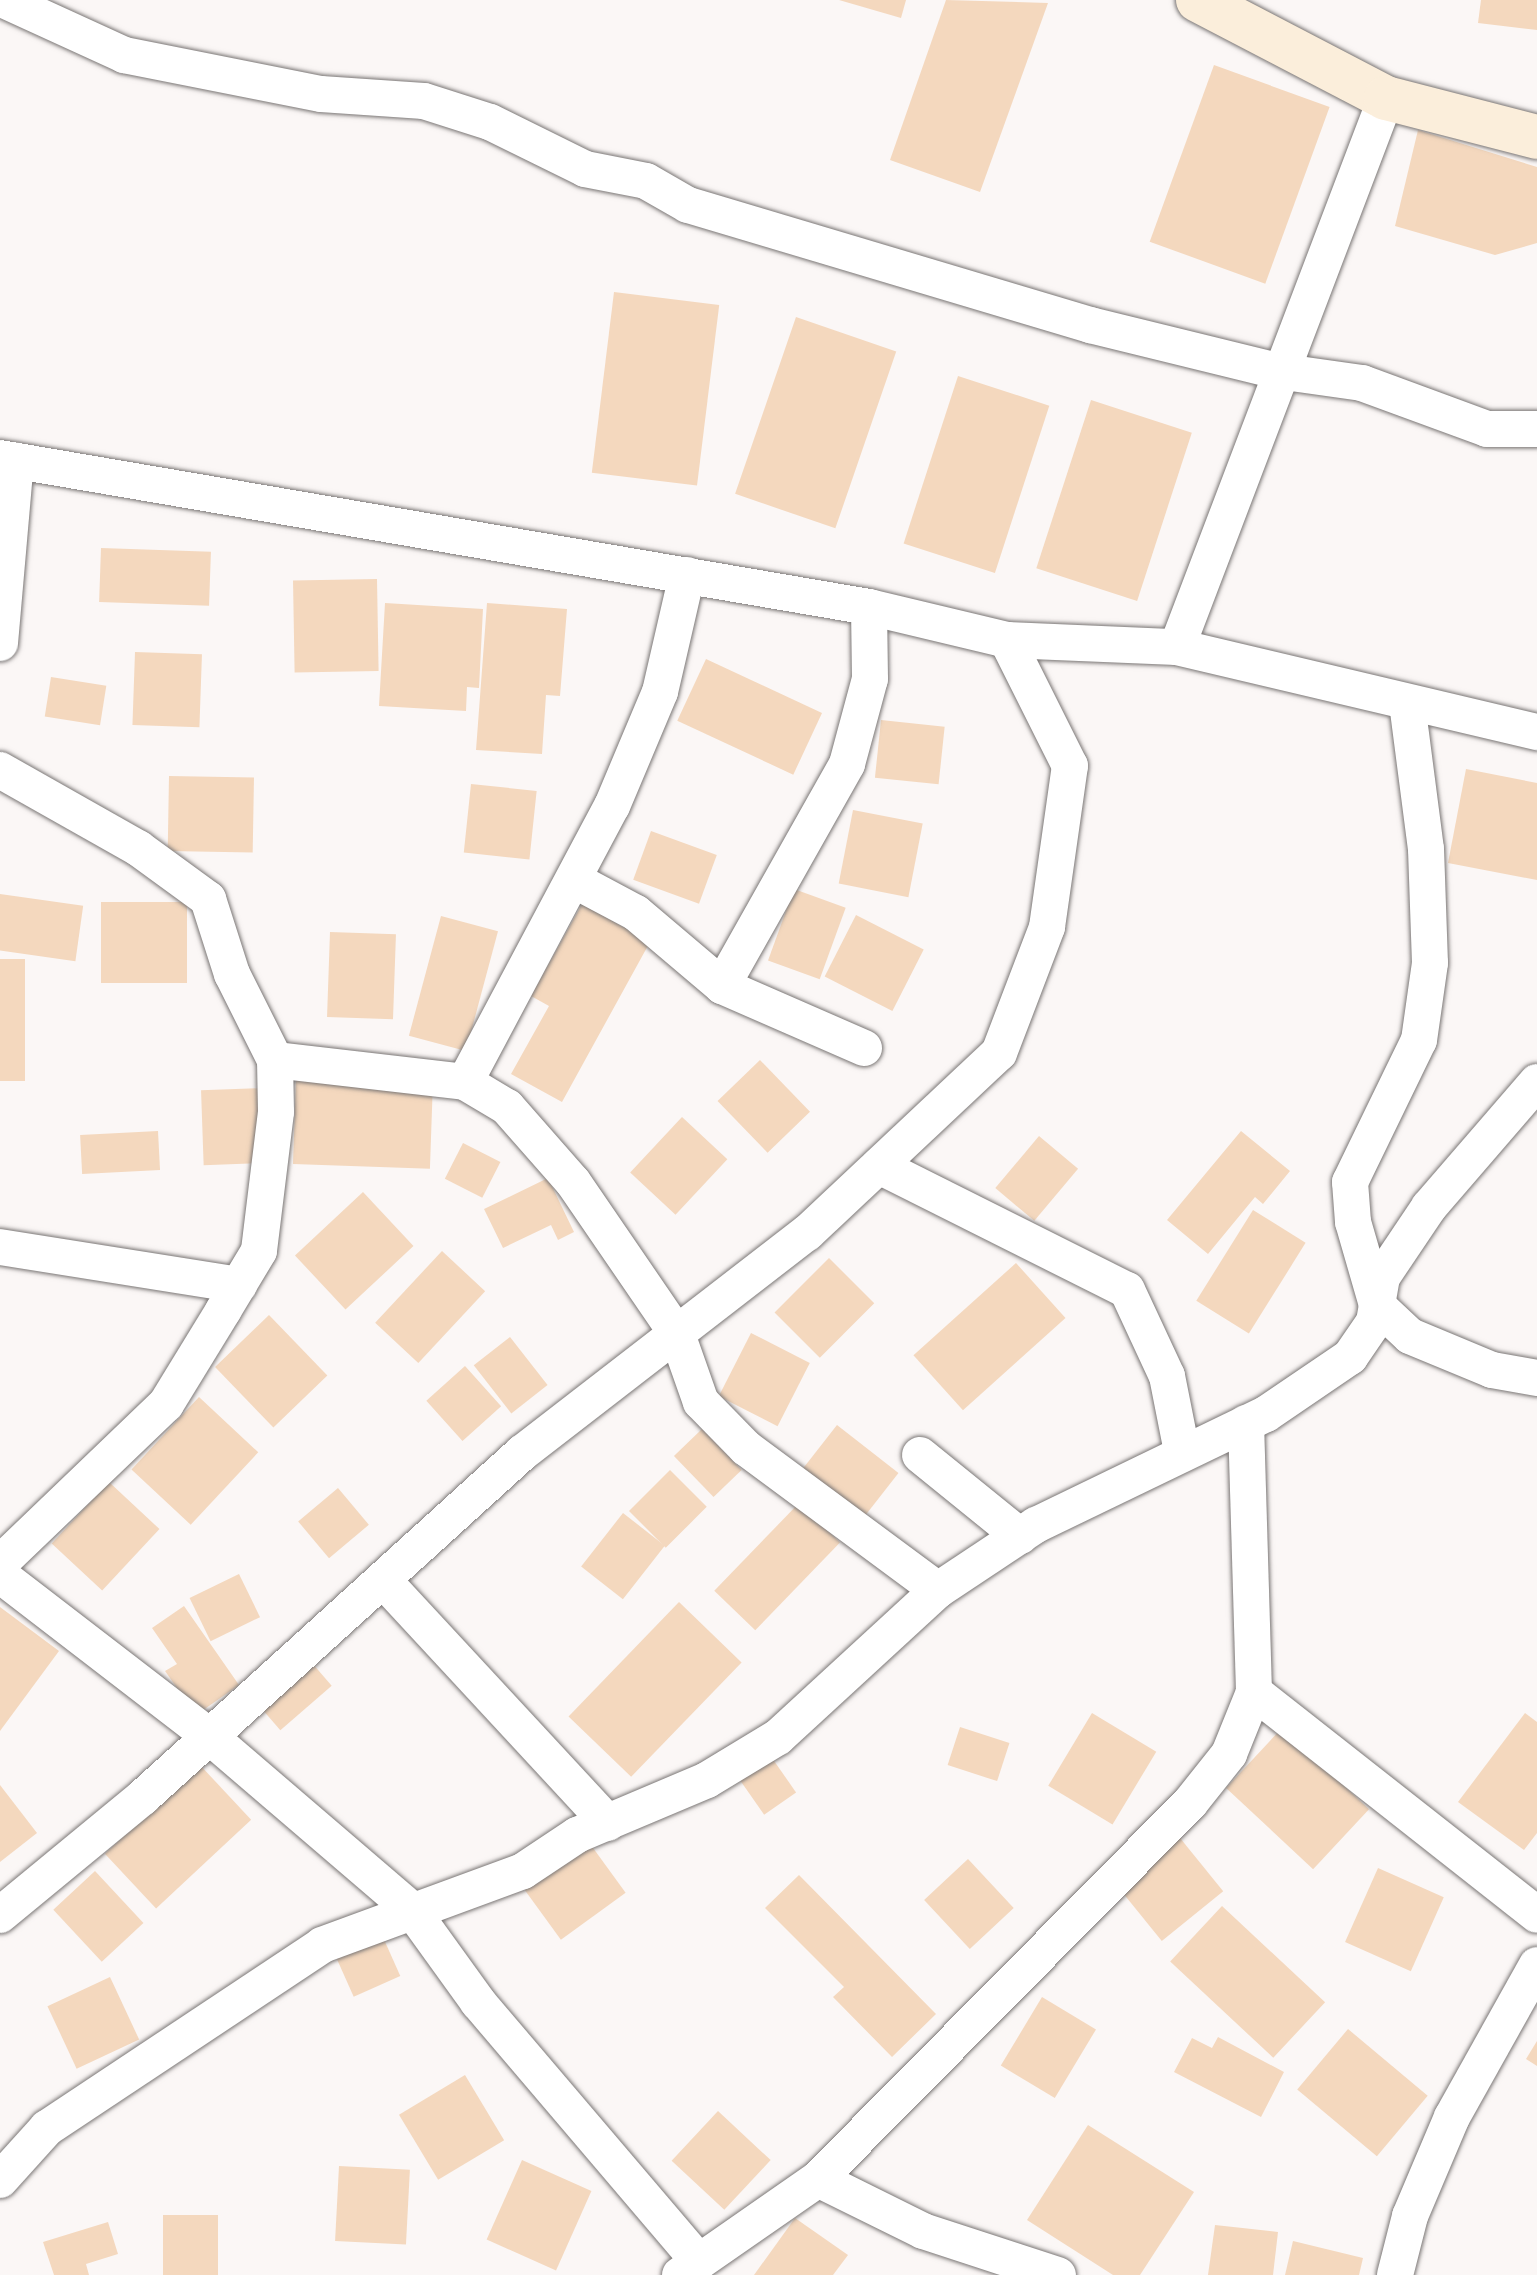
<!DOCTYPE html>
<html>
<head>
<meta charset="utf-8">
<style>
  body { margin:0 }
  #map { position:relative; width:1537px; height:2275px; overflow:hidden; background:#fbf7f6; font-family:"Fira Sans",sans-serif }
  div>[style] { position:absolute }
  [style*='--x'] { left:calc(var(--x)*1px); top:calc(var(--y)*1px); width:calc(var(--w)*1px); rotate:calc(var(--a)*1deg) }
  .building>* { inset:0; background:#f4d8be; transform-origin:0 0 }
  .roads { filter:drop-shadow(0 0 2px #7a7675) drop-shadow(0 0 2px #7a7675) }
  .street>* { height:36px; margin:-18px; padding:0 18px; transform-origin:18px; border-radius:18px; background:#fff }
  .secondary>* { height:44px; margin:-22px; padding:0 22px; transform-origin:22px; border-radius:22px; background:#fbeedb }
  span { translate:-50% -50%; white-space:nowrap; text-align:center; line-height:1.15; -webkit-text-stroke:8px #fbf7f6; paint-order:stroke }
</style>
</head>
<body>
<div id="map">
  <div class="building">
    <i style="clip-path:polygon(839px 0,906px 0,901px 18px)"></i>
    <i style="clip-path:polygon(946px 0,1048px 3px,980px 192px,890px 160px)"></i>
    <i style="clip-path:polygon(1481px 0,1537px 0,1537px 30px,1478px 23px)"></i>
    <i style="left:1214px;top:65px;width:123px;height:188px;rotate:20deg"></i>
    <i style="clip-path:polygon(1418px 130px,1537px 167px,1537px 243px,1495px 255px,1395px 226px)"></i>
    <i style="left:614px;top:292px;width:106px;height:182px;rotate:7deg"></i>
    <i style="left:796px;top:317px;width:106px;height:187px;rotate:19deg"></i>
    <i style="left:958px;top:376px;width:96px;height:176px;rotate:18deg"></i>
    <i style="left:1091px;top:400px;width:106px;height:177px;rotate:18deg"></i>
    <i style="left:101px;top:548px;width:110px;height:54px;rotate:2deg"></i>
    <i style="left:377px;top:579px;width:92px;height:84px;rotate:89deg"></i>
    <i style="clip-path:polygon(385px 603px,483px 609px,479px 688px,467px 687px,466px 711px,379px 706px)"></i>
    <i style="clip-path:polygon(487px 603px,567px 609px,560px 696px,546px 695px,542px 754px,476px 750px)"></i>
    <i style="left:135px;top:652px;width:67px;height:73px;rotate:2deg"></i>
    <i style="left:706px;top:659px;width:128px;height:68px;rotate:25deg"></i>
    <i style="left:51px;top:677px;width:56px;height:40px;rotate:9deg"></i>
    <i style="left:881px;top:720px;width:64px;height:58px;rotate:6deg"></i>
    <i style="clip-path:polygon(1466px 769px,1537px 783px,1537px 880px,1448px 863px)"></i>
    <i style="left:169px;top:776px;width:85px;height:75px;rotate:1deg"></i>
    <i style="left:471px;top:784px;width:66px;height:69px;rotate:6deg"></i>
    <i style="left:853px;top:810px;width:71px;height:75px;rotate:11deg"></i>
    <i style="left:651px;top:831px;width:70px;height:52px;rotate:20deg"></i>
    <i style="left:794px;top:889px;width:55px;height:76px;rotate:20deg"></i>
    <i style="left:0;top:894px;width:84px;height:56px;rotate:8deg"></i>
    <i style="left:101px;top:902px;width:86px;height:81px"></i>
    <i style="clip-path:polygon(582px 904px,650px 942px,562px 1102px,511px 1074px,549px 1006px,531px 996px)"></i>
    <i style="left:856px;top:915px;width:76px;height:69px;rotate:27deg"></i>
    <i style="left:441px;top:916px;width:59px;height:124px;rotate:15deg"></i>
    <i style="left:330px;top:932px;width:66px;height:85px;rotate:2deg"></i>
    <i style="left:0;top:959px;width:25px;height:122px"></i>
    <i style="left:760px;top:1060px;width:72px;height:59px;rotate:46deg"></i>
    <i style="left:296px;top:1078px;width:137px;height:86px;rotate:2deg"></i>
    <i style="left:265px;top:1088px;width:75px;height:64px;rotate:88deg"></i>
    <i style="left:682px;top:1117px;width:62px;height:76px;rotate:43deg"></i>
    <i style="left:158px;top:1131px;width:39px;height:78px;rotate:87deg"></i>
    <i style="clip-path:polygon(1241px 1131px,1290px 1171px,1263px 1204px,1255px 1197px,1208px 1254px,1167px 1220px)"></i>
    <i style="left:1039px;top:1136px;width:51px;height:68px;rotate:40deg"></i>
    <i style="left:463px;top:1143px;width:42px;height:40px;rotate:27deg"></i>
    <i style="clip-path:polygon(548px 1178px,574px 1232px,558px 1240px,551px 1225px,503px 1248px,484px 1209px)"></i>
    <i style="left:363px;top:1192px;width:74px;height:93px;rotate:47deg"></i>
    <i style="left:1253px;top:1210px;width:62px;height:107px;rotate:32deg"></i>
    <i style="left:442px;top:1251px;width:59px;height:98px;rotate:43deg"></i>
    <i style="left:829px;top:1258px;width:64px;height:77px;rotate:45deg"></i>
    <i style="left:1016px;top:1263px;width:74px;height:138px;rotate:48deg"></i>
    <i style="left:269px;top:1315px;width:84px;height:75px;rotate:46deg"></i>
    <i style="left:751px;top:1333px;width:66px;height:71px;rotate:27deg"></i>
    <i style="left:510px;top:1337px;width:61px;height:46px;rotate:52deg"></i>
    <i style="left:465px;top:1366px;width:54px;height:52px;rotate:48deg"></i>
    <i style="left:199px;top:1397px;width:81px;height:99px;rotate:43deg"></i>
    <i style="left:837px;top:1425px;width:78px;height:60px;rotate:38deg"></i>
    <i style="left:702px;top:1429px;width:57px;height:39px;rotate:46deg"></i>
    <i style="left:670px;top:1470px;width:52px;height:58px;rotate:45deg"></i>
    <i style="left:109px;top:1482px;width:69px;height:84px;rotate:43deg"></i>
    <i style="left:338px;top:1488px;width:48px;height:52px;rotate:50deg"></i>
    <i style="left:799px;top:1503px;width:57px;height:122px;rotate:44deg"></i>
    <i style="left:623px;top:1513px;width:53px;height:68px;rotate:38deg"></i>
    <i style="left:239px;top:1574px;width:48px;height:55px;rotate:64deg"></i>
    <i style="left:679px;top:1602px;width:87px;height:159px;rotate:44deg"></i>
    <i style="clip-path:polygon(184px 1606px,239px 1685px,196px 1715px,165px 1671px,177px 1664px,152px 1628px)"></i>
    <i style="clip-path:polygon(0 1607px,59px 1651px,0 1731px)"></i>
    <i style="left:312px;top:1663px;width:30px;height:68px;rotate:49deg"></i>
    <i style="left:1092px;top:1713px;width:75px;height:85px;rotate:31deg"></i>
    <i style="clip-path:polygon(1525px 1713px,1537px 1722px,1537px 1833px,1524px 1850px,1458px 1802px)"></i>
    <i style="left:960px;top:1727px;width:52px;height:40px;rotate:18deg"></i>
    <i style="left:1282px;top:1728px;width:119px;height:82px;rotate:43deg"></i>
    <i style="left:772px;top:1758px;width:42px;height:39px;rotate:55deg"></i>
    <i style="left:200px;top:1765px;width:75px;height:130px;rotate:47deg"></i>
    <i style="clip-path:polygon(0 1785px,37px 1833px,0 1862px)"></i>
    <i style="left:1176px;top:1833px;width:75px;height:79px;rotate:51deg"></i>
    <i style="left:588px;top:1841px;width:64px;height:80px;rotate:54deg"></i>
    <i style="left:968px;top:1859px;width:67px;height:60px;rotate:47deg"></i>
    <i style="left:1378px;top:1868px;width:72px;height:81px;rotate:24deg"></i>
    <i style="left:95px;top:1871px;width:71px;height:57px;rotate:47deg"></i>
    <i style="clip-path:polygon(799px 1875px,936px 2014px,892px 2057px,833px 1997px,844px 1987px,765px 1908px)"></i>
    <i style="left:1222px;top:1906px;width:141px;height:76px;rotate:43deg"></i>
    <i style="left:382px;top:1935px;width:45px;height:51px;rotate:66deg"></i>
    <i style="left:110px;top:1977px;width:69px;height:69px;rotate:65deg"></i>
    <i style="left:1042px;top:1997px;width:63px;height:80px;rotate:31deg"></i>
    <i style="left:1348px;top:2029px;width:104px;height:79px;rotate:40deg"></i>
    <i style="clip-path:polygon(1218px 2037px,1284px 2072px,1261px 2117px,1174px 2072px,1192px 2038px,1212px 2048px)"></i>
    <i style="clip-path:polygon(1537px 2041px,1537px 2066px,1526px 2059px)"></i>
    <i style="left:465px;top:2075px;width:76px;height:77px;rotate:59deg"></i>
    <i style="left:718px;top:2111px;width:72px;height:68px;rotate:43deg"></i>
    <i style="clip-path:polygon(1088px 2125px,1194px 2192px,1140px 2275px,1113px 2275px,1027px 2220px)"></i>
    <i style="left:522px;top:2160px;width:76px;height:87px;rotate:24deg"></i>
    <i style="left:339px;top:2166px;width:71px;height:75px;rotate:3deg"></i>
    <i style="left:163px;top:2215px;width:55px;height:60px"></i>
    <i style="clip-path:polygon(795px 2218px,848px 2255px,833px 2275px,754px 2275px)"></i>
    <i style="clip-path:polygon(108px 2222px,118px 2254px,86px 2264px,89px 2275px,54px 2275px,43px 2242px)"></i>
    <i style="clip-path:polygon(1215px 2225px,1278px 2232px,1273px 2275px,1208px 2275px)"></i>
    <i style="clip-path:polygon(1293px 2241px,1363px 2258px,1359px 2275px,1285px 2275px)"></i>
  </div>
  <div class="roads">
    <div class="street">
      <i style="--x:4;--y:0;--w:132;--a:24.6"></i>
      <i style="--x:124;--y:55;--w:201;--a:11.2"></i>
      <i style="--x:321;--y:94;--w:103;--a:3.9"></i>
      <i style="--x:424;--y:101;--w:69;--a:17.7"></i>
      <i style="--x:490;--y:122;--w:106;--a:26.3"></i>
      <i style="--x:585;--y:169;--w:62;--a:11.1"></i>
      <i style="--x:646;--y:181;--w:48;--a:29.7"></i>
      <i style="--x:688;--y:205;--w:420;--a:16.6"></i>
      <i style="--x:1090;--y:325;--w:193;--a:13.8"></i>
      <i style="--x:1277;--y:371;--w:86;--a:8"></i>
      <i style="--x:1362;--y:383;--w:133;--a:20.2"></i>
      <i style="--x:1487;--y:429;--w:50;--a:0"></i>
      <i style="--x:0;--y:458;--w:882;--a:9.73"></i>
      <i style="--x:869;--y:607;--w:142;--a:13.4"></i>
      <i style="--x:1007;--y:640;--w:170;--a:2.4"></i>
      <i style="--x:1177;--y:647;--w:370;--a:13.3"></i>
      <i style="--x:0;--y:643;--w:183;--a:-85"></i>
      <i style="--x:1177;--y:647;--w:587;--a:-69.16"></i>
      <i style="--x:1407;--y:703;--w:147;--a:82.6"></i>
      <i style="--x:1426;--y:849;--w:114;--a:88"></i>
      <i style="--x:1430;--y:963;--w:78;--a:98.1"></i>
      <i style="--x:1419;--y:1040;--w:158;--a:115.9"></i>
      <i style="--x:1350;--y:1182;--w:40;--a:85.7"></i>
      <i style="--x:1353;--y:1222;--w:86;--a:73.9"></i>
      <i style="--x:1377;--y:1305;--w:45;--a:43.2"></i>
      <i style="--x:1410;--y:1336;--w:89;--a:22.5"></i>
      <i style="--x:1492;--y:1370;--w:46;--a:10.1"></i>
      <i style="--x:0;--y:770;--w:159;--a:29.5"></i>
      <i style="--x:138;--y:848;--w:87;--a:36.1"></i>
      <i style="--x:208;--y:899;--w:79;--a:72.3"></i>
      <i style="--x:232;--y:974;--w:96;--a:63.4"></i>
      <i style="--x:275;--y:1060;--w:52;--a:88.9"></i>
      <i style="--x:276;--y:1112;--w:140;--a:97"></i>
      <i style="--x:259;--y:1251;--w:70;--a:121"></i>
      <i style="--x:223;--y:1311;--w:109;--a:121.5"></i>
      <i style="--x:166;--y:1404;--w:230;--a:136.2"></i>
      <i style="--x:574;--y:880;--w:70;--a:28"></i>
      <i style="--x:636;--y:913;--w:113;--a:40.3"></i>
      <i style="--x:722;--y:986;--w:155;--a:23.6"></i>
      <i style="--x:722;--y:986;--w:255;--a:-60.6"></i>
      <i style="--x:847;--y:764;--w:88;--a:-74.9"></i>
      <i style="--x:870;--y:679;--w:72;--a:-90.8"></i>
      <i style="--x:275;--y:1060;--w:191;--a:6.6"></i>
      <i style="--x:465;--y:1082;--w:49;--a:30.8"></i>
      <i style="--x:507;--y:1107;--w:100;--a:48.7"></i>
      <i style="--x:573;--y:1182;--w:184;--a:55.6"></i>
      <i style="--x:677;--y:1334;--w:72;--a:70.6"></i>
      <i style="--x:701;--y:1402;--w:64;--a:45.6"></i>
      <i style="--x:746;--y:1448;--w:239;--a:36.5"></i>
      <i style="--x:465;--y:1082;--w:313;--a:-62"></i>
      <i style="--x:612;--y:806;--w:124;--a:-67.2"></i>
      <i style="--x:660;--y:692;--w:120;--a:-77"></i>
      <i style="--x:879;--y:1166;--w:277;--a:26.6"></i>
      <i style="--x:1127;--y:1290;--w:95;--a:65.1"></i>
      <i style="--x:1167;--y:1376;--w:77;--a:78.8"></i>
      <i style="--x:0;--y:1247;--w:242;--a:9"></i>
      <i style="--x:920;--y:1455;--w:129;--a:39"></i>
      <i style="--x:0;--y:1575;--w:264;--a:37.6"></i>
      <i style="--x:209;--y:1736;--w:266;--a:40.6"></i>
      <i style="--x:411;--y:1909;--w:115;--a:54.2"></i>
      <i style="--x:478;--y:2002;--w:341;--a:49.6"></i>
      <i style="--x:383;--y:1580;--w:331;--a:47.2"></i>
      <i style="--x:1254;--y:1692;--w:360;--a:38.2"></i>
      <i style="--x:0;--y:1915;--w:185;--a:-39.5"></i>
      <i style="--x:143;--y:1797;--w:512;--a:-42.23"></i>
      <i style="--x:522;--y:1453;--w:360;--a:-37.7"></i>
      <i style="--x:807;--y:1233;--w:263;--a:-43.2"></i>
      <i style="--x:999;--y:1053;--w:135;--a:-69.1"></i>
      <i style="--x:1047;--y:927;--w:163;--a:-81.9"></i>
      <i style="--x:1070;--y:766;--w:141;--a:-116.6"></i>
      <i style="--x:818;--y:2179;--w:117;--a:26.3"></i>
      <i style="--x:923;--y:2231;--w:142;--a:18.1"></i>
      <i style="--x:0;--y:2180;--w:70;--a:-47.9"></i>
      <i style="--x:47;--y:2128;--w:330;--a:-33.6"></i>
      <i style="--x:322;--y:1945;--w:214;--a:-20.2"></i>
      <i style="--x:523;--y:1871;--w:65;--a:-33.7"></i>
      <i style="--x:577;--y:1835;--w:141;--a:-22.9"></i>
      <i style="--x:707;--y:1780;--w:83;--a:-31.2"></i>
      <i style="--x:778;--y:1737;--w:217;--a:-42.6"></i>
      <i style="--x:938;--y:1590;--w:118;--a:-33.6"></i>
      <i style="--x:1036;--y:1525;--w:255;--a:-25.8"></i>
      <i style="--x:1266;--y:1414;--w:102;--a:-34.2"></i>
      <i style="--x:1350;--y:1357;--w:42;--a:-55.6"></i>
      <i style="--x:1374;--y:1322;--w:46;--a:-79.9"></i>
      <i style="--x:1382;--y:1277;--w:84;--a:-56.1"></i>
      <i style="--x:1429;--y:1207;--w:165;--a:-49.2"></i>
      <i style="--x:680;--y:2275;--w:168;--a:-34.8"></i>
      <i style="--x:818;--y:2179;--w:529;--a:-45.31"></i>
      <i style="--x:1190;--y:1803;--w:63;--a:-51.5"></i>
      <i style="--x:1229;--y:1754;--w:67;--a:-68"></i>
      <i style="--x:1254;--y:1692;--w:269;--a:-91.7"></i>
      <i style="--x:1395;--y:2275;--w:61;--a:-75.7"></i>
      <i style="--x:1410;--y:2216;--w:108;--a:-67"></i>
      <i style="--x:1452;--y:2117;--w:174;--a:-60.8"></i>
    </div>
    <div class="secondary">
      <i style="--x:1198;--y:0;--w:212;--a:27.5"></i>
      <i style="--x:1386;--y:98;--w:156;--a:14.5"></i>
    </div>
  </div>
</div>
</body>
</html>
